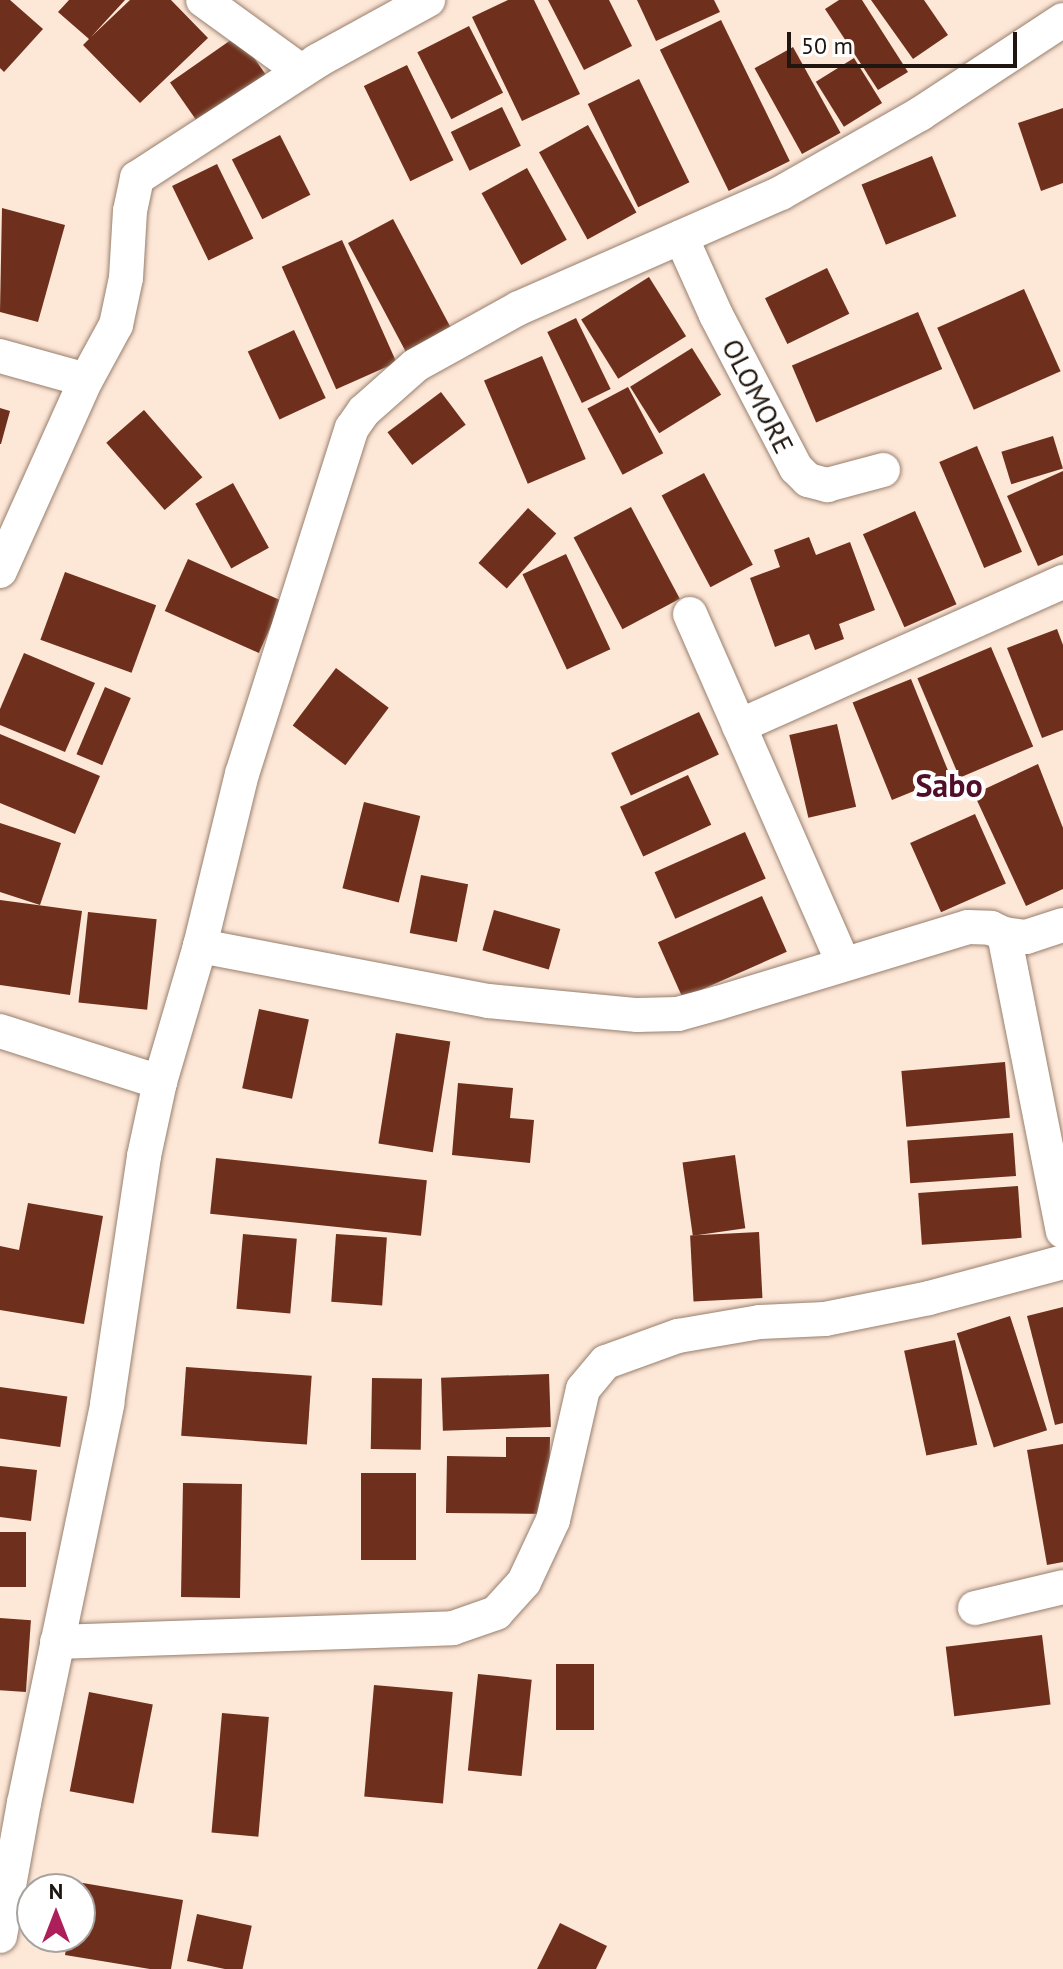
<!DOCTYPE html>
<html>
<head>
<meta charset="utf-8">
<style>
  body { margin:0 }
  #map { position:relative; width:1063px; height:1969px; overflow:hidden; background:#fde7d7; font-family:"PT Sans",sans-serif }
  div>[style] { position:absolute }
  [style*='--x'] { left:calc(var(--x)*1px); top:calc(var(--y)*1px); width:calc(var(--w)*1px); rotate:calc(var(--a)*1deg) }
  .building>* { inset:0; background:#6e2f1c; transform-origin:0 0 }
  .roads { filter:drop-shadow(0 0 2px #987f6d) drop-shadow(0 0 2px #987f6d) }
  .minor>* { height:34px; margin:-17px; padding:0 17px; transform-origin:17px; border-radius:17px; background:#fff }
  span { translate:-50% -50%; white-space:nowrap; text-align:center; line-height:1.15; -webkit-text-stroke:8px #fff; paint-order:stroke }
  .street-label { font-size:28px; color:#20160f }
  .quarter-label { font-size:32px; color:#510e29; font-weight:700 }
  .north { position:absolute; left:16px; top:1873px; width:80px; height:80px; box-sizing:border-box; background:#fff; border:2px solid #a6a29f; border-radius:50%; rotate:0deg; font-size:22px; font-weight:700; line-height:32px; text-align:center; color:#20160f }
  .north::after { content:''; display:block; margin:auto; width:28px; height:36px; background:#ad1f5b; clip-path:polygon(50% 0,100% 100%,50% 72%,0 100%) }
  .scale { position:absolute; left:787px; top:32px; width:230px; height:36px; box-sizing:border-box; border:4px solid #20160f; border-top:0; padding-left:10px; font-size:24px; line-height:28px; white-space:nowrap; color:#20160f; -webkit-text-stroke:6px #fff; paint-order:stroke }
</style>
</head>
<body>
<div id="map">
  <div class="building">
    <i style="clip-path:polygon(0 0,10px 0,43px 29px,4px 72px,0 68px)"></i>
    <i style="clip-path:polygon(69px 0,125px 0,91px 37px,130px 0,171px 0,208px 38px,140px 103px,83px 45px,89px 39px,58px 12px)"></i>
    <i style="clip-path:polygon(508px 0,534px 0,580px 94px,522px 121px,472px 17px)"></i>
    <i style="clip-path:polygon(548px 0,609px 0,632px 46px,584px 70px)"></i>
    <i style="clip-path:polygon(637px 0,714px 0,720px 12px,656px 41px)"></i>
    <i style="clip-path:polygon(839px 0,862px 0,908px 72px,878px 90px,825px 9px)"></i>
    <i style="clip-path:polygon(871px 0,924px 0,948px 35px,913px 59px)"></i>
    <i style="left:721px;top:20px;width:157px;height:68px;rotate:64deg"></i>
    <i style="left:469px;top:26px;width:75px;height:58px;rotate:63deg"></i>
    <i style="left:238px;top:35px;width:55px;height:83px;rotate:55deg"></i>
    <i style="left:793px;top:47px;width:98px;height:44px;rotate:61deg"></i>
    <i style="left:854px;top:58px;width:53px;height:45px;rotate:58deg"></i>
    <i style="left:407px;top:65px;width:106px;height:48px;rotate:64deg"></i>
    <i style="left:639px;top:79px;width:115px;height:57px;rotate:64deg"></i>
    <i style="left:502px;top:107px;width:43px;height:57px;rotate:64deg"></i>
    <i style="clip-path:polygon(1063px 108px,1063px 183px,1041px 191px,1018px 123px)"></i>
    <i style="left:588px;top:125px;width:100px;height:56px;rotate:61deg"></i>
    <i style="left:280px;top:135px;width:67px;height:54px;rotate:63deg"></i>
    <i style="left:932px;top:156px;width:65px;height:76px;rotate:68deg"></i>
    <i style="left:217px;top:164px;width:83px;height:50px;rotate:64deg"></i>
    <i style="left:527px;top:168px;width:82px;height:52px;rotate:61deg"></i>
    <i style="clip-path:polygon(2px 208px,65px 225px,38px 322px,0 312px)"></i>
    <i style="left:393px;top:219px;width:128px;height:51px;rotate:62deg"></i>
    <i style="left:342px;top:240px;width:134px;height:66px;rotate:66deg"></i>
    <i style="left:827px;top:268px;width:51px;height:69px;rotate:64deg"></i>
    <i style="left:649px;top:277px;width:70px;height:80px;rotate:58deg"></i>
    <i style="left:1024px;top:289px;width:90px;height:95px;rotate:66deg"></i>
    <i style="left:918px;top:312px;width:62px;height:137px;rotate:67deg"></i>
    <i style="left:576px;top:318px;width:79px;height:32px;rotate:64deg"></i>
    <i style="left:294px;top:330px;width:75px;height:51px;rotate:65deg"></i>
    <i style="left:692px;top:348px;width:55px;height:73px;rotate:58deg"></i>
    <i style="left:542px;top:356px;width:112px;height:63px;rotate:67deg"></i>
    <i style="left:628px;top:387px;width:75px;height:46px;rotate:62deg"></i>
    <i style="left:441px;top:392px;width:41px;height:67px;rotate:53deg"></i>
    <i style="clip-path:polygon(0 408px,10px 411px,1px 444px,0 444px)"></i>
    <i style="left:144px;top:410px;width:89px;height:50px;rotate:49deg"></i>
    <i style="left:1053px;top:436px;width:34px;height:54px;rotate:73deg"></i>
    <i style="left:977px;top:446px;width:115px;height:41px;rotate:67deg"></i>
    <i style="clip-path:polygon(1063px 471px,1063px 555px,1038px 566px,1007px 496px)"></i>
    <i style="left:704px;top:473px;width:104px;height:48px;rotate:62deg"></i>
    <i style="left:233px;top:483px;width:74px;height:43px;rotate:61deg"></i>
    <i style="left:631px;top:507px;width:104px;height:65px;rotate:62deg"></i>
    <i style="left:528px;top:508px;width:38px;height:74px;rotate:42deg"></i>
    <i style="left:915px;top:511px;width:102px;height:57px;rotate:66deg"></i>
    <i style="clip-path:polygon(809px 537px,816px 555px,850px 542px,875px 610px,839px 624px,844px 639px,815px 650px,809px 634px,775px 647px,750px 578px,780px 567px,774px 550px)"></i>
    <i style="left:566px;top:554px;width:105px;height:48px;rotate:65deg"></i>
    <i style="left:188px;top:559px;width:103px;height:57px;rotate:24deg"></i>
    <i style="left:65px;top:572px;width:97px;height:72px;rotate:20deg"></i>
    <i style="clip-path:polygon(1057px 629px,1063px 645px,1063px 730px,1042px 738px,1007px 648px)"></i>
    <i style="left:991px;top:647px;width:108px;height:80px;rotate:67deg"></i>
    <i style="clip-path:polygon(24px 653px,95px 683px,65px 752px,0 725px,0 709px)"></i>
    <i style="left:336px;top:668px;width:66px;height:72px;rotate:37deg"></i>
    <i style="left:911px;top:679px;width:105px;height:63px;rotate:68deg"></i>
    <i style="left:105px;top:687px;width:28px;height:73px;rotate:23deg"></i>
    <i style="left:699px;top:712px;width:47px;height:97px;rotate:65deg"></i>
    <i style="left:837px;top:724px;width:85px;height:49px;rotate:77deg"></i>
    <i style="clip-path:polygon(0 734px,100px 776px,75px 834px,0 803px)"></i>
    <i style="clip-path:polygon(1038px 764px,1063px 828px,1063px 889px,1026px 906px,974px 794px)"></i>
    <i style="left:688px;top:775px;width:55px;height:75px;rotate:65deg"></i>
    <i style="left:364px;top:802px;width:58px;height:89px;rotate:14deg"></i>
    <i style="left:975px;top:814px;width:76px;height:71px;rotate:66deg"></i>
    <i style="clip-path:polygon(0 823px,61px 843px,40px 905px,0 892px)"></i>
    <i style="left:745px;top:832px;width:51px;height:99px;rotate:66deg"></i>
    <i style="left:421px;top:875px;width:48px;height:59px;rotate:11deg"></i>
    <i style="left:762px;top:896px;width:61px;height:114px;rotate:66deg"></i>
    <i style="clip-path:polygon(0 900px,82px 911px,70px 995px,0 985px)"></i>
    <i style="left:494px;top:910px;width:69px;height:42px;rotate:16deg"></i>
    <i style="left:88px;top:912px;width:69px;height:91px;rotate:6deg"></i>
    <i style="left:259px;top:1009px;width:51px;height:81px;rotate:12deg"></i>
    <i style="left:396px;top:1033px;width:55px;height:112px;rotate:9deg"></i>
    <i style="left:1005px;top:1062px;width:56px;height:104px;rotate:85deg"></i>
    <i style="clip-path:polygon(458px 1083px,513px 1088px,510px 1118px,534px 1120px,530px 1163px,452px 1155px)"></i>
    <i style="left:1013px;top:1133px;width:43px;height:106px;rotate:86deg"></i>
    <i style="left:735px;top:1155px;width:74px;height:53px;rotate:82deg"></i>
    <i style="left:216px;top:1158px;width:212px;height:56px;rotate:6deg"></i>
    <i style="left:1018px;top:1186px;width:52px;height:100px;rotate:86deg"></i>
    <i style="clip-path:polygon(28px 1203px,103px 1216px,84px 1324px,0 1310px,0 1246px,19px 1250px)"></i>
    <i style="left:759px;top:1232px;width:66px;height:69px;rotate:87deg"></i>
    <i style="left:243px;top:1234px;width:54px;height:75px;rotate:5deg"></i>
    <i style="left:336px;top:1234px;width:51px;height:68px;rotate:4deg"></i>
    <i style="clip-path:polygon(1063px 1307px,1063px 1423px,1055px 1425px,1027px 1316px)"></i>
    <i style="left:1010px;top:1316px;width:120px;height:56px;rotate:72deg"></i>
    <i style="left:955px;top:1340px;width:107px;height:52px;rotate:78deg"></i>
    <i style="left:186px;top:1367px;width:126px;height:69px;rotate:4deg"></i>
    <i style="left:549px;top:1374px;width:53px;height:108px;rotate:88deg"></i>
    <i style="left:372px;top:1378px;width:50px;height:71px;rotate:1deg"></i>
    <i style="left:0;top:1387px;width:68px;height:51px;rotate:8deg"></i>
    <i style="clip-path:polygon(506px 1437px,550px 1437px,549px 1514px,446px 1513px,447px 1456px,506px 1457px)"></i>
    <i style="clip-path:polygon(1063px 1444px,1063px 1562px,1047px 1565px,1027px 1450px)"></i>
    <i style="clip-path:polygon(0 1466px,37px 1470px,31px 1521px,0 1517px)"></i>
    <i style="left:361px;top:1473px;width:55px;height:87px"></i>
    <i style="left:183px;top:1483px;width:59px;height:114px;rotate:1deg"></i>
    <i style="left:0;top:1532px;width:26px;height:55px"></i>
    <i style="left:0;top:1618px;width:31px;height:72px;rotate:4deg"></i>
    <i style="left:1042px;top:1635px;width:70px;height:97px;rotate:83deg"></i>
    <i style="left:556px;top:1664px;width:38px;height:66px"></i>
    <i style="left:478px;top:1674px;width:54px;height:97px;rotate:6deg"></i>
    <i style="left:374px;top:1685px;width:79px;height:112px;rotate:5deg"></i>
    <i style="left:89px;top:1692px;width:65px;height:101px;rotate:11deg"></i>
    <i style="left:222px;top:1713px;width:47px;height:120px;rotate:5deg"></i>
    <i style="clip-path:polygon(77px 1882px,183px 1900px,171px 1969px,150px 1969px,65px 1955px,68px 1937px,80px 1937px)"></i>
    <i style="left:197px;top:1914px;width:56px;height:48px;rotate:12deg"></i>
    <i style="clip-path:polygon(560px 1923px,607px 1946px,596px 1969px,537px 1969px)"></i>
  </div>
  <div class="roads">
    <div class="minor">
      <i style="--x:203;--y:0;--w:121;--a:35.9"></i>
      <i style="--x:681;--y:237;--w:85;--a:65.8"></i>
      <i style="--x:716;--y:315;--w:173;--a:62.4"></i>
      <i style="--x:796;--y:468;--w:17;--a:45"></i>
      <i style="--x:808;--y:480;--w:20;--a:15"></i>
      <i style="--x:827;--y:485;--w:58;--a:-15"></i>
      <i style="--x:0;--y:356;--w:89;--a:15.6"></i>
      <i style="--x:0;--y:571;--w:209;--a:-65.8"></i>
      <i style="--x:86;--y:380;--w:63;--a:-61.4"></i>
      <i style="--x:116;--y:325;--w:48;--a:-78"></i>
      <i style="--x:126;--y:278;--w:67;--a:-86.6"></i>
      <i style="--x:130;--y:211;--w:34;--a:-78"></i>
      <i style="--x:137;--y:178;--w:215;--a:-33"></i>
      <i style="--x:317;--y:61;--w:127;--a:-28.8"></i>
      <i style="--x:690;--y:614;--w:380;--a:66.3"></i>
      <i style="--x:739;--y:726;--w:355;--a:-24"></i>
      <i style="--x:1004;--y:934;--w:303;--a:78.8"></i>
      <i style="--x:200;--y:946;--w:293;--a:10.8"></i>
      <i style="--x:488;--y:1001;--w:150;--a:5.4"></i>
      <i style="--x:637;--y:1015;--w:41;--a:-1.4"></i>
      <i style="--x:678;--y:1014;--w:41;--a:-15.4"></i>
      <i style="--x:718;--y:1003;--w:261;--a:-16.9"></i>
      <i style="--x:968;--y:927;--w:23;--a:2"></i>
      <i style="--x:991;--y:928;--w:14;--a:25"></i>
      <i style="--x:1004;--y:934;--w:22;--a:8"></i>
      <i style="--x:1026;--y:937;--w:39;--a:-18"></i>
      <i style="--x:0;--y:1031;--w:168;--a:17.7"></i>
      <i style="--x:975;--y:1608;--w:90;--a:-13.4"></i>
      <i style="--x:57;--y:1642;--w:396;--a:-2"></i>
      <i style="--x:453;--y:1628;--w:46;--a:-19.2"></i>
      <i style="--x:496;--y:1613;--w:42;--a:-47.9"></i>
      <i style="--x:524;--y:1582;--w:68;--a:-64.9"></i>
      <i style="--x:553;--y:1520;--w:134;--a:-77.1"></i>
      <i style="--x:583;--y:1389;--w:35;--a:-50"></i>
      <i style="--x:606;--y:1362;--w:77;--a:-19.9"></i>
      <i style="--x:678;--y:1336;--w:83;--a:-9.7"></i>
      <i style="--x:760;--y:1322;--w:65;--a:-2.6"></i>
      <i style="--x:825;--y:1319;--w:106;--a:-11.4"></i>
      <i style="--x:929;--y:1298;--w:139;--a:-15"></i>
      <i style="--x:0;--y:1936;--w:135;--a:-79.8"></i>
      <i style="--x:24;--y:1803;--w:408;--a:-78.2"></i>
      <i style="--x:107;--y:1404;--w:251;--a:-81.5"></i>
      <i style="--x:144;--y:1156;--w:76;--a:-77.8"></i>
      <i style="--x:160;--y:1082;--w:142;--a:-73.6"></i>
      <i style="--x:200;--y:946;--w:177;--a:-76.3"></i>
      <i style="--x:242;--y:774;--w:363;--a:-72.4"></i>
      <i style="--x:352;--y:428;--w:21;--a:-55"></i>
      <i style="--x:364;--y:411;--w:69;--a:-41.5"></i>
      <i style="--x:416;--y:365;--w:118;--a:-29"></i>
      <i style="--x:519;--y:308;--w:286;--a:-23.7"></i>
      <i style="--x:781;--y:193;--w:160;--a:-29.6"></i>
      <i style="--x:920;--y:114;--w:171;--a:-33.3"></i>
    </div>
  </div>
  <div class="street-label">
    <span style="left:758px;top:396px;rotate:63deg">OLOMORE</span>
  </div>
  <div class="quarter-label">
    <span style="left:949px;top:785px">Sabo</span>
  </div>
  <div class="north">N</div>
  <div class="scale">50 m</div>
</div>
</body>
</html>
